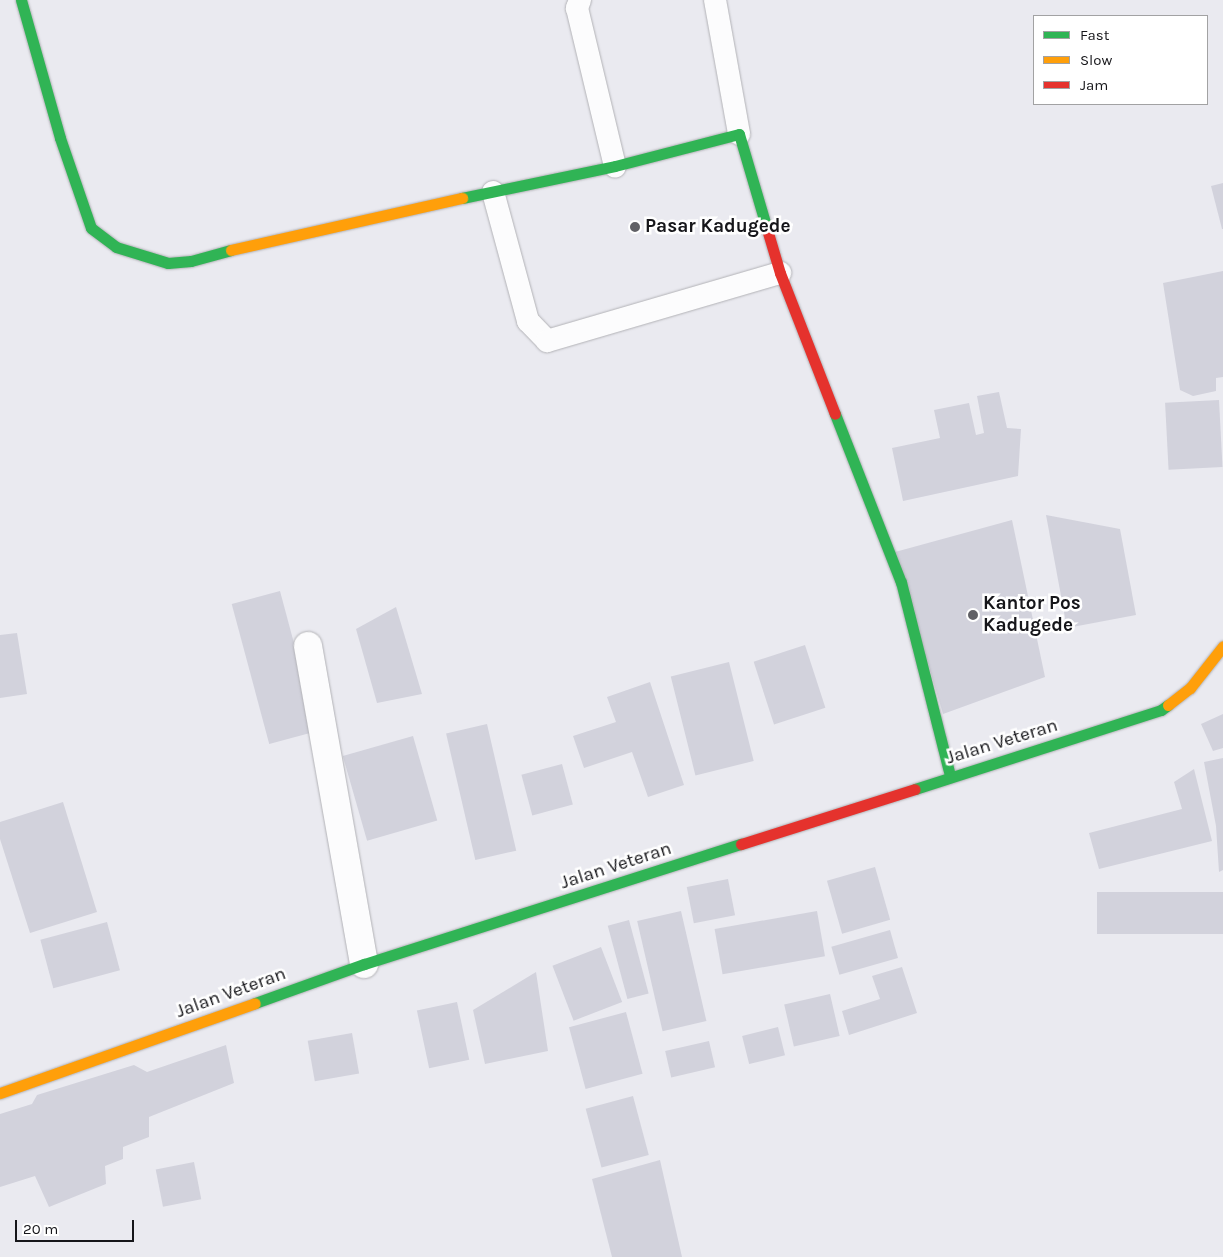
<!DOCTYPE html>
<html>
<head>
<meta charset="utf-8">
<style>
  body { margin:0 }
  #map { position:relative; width:1223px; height:1257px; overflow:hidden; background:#eaeaf0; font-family:Karla,sans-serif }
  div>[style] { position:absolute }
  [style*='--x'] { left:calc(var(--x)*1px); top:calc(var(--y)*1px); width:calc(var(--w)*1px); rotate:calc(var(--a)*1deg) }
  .building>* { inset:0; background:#d2d2dc; transform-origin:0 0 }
  .roads { filter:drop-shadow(0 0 1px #b2b2b6) drop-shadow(0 0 1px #b2b2b6) }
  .lane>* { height:22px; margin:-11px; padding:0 11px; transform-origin:11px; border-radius:11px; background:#fcfcfd }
  .street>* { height:28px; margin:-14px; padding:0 14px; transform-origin:14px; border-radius:14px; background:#fcfcfd }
  .fast>* { height:11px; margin:-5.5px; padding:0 5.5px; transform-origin:5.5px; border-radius:5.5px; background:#30b455 }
  .slow>* { height:11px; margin:-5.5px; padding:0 5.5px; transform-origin:5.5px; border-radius:5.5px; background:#ff9f0a }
  .jam>* { height:11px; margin:-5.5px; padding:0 5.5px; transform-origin:5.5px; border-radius:5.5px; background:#e5322d }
  .dots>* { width:14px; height:14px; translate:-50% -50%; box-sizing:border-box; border:2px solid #fff; border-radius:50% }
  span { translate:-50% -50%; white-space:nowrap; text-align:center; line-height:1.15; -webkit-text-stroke:5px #fff; paint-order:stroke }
  .poi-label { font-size:19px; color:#16161a; font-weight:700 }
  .left { translate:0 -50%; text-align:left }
  .street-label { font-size:19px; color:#16161a }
  .legend { position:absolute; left:1033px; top:15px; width:175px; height:90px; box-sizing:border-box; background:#fff; border:1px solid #a2a2a3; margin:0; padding:6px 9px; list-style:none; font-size:15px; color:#16161a }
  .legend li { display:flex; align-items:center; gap:10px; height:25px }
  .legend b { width:25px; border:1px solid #a2a2a3 }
  .scale { position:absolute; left:15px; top:1220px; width:119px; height:22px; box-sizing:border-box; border:2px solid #16161a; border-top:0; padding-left:6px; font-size:15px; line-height:18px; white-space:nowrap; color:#16161a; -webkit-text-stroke:4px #fff; paint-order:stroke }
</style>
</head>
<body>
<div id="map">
  <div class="building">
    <i style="clip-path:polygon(1223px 183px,1223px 229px,1222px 229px,1211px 186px)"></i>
    <i style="clip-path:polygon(1223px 271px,1223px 377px,1216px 378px,1216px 391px,1193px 396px,1180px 390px,1163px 283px)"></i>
    <i style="clip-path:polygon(999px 392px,1007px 428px,1021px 429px,1018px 476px,903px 501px,892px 448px,940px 438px,934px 410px,969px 403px,976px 435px,984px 433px,977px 396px)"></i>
    <i style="left:1219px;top:400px;width:67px;height:54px;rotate:87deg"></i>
    <i style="clip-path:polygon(1046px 515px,1120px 529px,1136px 615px,1067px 628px)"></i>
    <i style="clip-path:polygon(1012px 520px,1045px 677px,943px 714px,895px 552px)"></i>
    <i style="left:280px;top:591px;width:145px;height:50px;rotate:75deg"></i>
    <i style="clip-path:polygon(396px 607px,422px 694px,377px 703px,356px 629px)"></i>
    <i style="clip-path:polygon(17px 633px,27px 694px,0 698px,0 635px)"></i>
    <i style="left:805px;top:645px;width:66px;height:54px;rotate:72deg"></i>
    <i style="left:729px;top:662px;width:102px;height:60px;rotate:76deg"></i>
    <i style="clip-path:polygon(650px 682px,684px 785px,648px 797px,632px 752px,584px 768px,573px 736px,616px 722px,607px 697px)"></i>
    <i style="clip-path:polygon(1223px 714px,1223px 748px,1213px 751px,1201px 724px)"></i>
    <i style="left:487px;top:724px;width:130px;height:42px;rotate:77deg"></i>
    <i style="left:413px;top:736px;width:88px;height:73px;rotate:74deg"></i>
    <i style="clip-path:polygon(1223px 758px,1223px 870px,1219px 872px,1216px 826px,1204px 762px)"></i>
    <i style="left:562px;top:764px;width:42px;height:42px;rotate:75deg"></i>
    <i style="clip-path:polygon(1194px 769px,1212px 841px,1099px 869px,1089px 833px,1182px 809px,1174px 782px)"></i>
    <i style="clip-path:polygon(63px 802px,97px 912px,30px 933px,0 839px,0 822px)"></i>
    <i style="left:875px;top:867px;width:55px;height:50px;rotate:74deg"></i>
    <i style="left:728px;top:879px;width:37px;height:42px;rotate:79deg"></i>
    <i style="left:1223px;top:892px;width:42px;height:126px;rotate:90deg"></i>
    <i style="left:681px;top:911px;width:113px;height:45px;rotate:77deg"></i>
    <i style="left:817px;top:911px;width:46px;height:104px;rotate:80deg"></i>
    <i style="left:629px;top:920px;width:76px;height:22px;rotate:75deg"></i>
    <i style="left:107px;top:922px;width:50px;height:69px;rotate:75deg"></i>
    <i style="left:890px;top:930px;width:29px;height:61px;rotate:74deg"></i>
    <i style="left:601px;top:947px;width:59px;height:52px;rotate:69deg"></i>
    <i style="clip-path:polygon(902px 967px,917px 1013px,849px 1035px,842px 1011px,880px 999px,872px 976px)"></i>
    <i style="clip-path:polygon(536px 972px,548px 1051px,485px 1064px,473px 1010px)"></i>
    <i style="left:830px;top:994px;width:43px;height:47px;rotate:77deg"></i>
    <i style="left:457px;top:1002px;width:59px;height:41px;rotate:78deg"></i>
    <i style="left:626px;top:1012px;width:64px;height:59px;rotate:75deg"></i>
    <i style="left:778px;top:1027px;width:29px;height:37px;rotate:76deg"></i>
    <i style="left:352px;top:1033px;width:41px;height:45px;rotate:80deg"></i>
    <i style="left:709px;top:1041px;width:27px;height:45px;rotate:77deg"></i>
    <i style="clip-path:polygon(226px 1045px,234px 1083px,149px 1117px,149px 1137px,123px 1147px,123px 1159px,105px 1166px,106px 1184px,49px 1207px,35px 1176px,0 1187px,0 1114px,32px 1104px,37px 1095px,134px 1065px,147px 1072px)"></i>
    <i style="left:633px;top:1096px;width:61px;height:49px;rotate:75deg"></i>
    <i style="clip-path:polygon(660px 1160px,682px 1257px,612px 1257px,592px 1179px)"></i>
    <i style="left:194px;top:1162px;width:38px;height:39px;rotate:79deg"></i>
  </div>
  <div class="roads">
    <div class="lane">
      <i style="--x:580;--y:0;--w:9;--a:111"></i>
      <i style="--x:577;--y:8;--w:163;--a:76.5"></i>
      <i style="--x:715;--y:0;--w:136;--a:79.8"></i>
      <i style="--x:493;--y:192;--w:134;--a:74.8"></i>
      <i style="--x:528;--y:321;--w:28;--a:46"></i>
      <i style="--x:547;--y:341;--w:243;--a:-16.3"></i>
    </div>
    <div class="street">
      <i style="--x:308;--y:646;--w:323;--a:80"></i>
    </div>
    <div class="fast">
      <i style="--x:21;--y:0;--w:143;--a:74.2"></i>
      <i style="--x:60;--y:138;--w:95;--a:71"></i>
      <i style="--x:91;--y:228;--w:31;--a:37"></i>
      <i style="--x:116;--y:247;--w:54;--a:17.1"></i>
      <i style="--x:168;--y:263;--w:23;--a:-5"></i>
      <i style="--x:191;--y:261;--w:41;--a:-15.4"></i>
      <i style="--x:462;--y:198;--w:156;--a:-11.8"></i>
      <i style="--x:615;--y:166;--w:128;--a:-14.5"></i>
      <i style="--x:739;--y:134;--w:96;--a:73.6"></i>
      <i style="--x:835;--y:414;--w:180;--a:68.6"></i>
      <i style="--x:901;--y:582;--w:200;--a:75.8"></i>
      <i style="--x:915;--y:789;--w:258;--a:-17.8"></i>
      <i style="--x:1161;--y:710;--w:9;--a:-36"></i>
      <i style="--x:255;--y:1003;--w:116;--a:-19.7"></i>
      <i style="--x:364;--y:964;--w:396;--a:-17.7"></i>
    </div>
    <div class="slow">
      <i style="--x:231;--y:250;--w:237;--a:-12.7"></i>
      <i style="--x:1168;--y:705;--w:28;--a:-38"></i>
      <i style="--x:1190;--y:688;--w:53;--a:-51.8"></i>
      <i style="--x:0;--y:1093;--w:270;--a:-19.4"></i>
    </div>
    <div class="jam">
      <i style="--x:766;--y:226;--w:49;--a:73.4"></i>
      <i style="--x:780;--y:273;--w:151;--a:68.7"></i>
      <i style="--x:741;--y:844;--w:182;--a:-17.5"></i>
    </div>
  </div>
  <div class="dots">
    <i style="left:635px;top:227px;background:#606065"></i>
    <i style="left:973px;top:615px;background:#606065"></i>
  </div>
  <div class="poi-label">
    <span class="left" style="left:645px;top:227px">Pasar Kadugede</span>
    <span class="left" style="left:983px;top:615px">Kantor Pos<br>Kadugede</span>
  </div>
  <div class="street-label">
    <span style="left:1002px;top:742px;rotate:-17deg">Jalan Veteran</span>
    <span style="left:616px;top:866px;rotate:-18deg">Jalan Veteran</span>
    <span style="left:231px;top:993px;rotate:-20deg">Jalan Veteran</span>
  </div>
  <ul class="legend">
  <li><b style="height:6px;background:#30b455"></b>Fast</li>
  <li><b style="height:6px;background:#ff9f0a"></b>Slow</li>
  <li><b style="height:6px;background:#e5322d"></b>Jam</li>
  </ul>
  <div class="scale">20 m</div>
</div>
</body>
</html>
